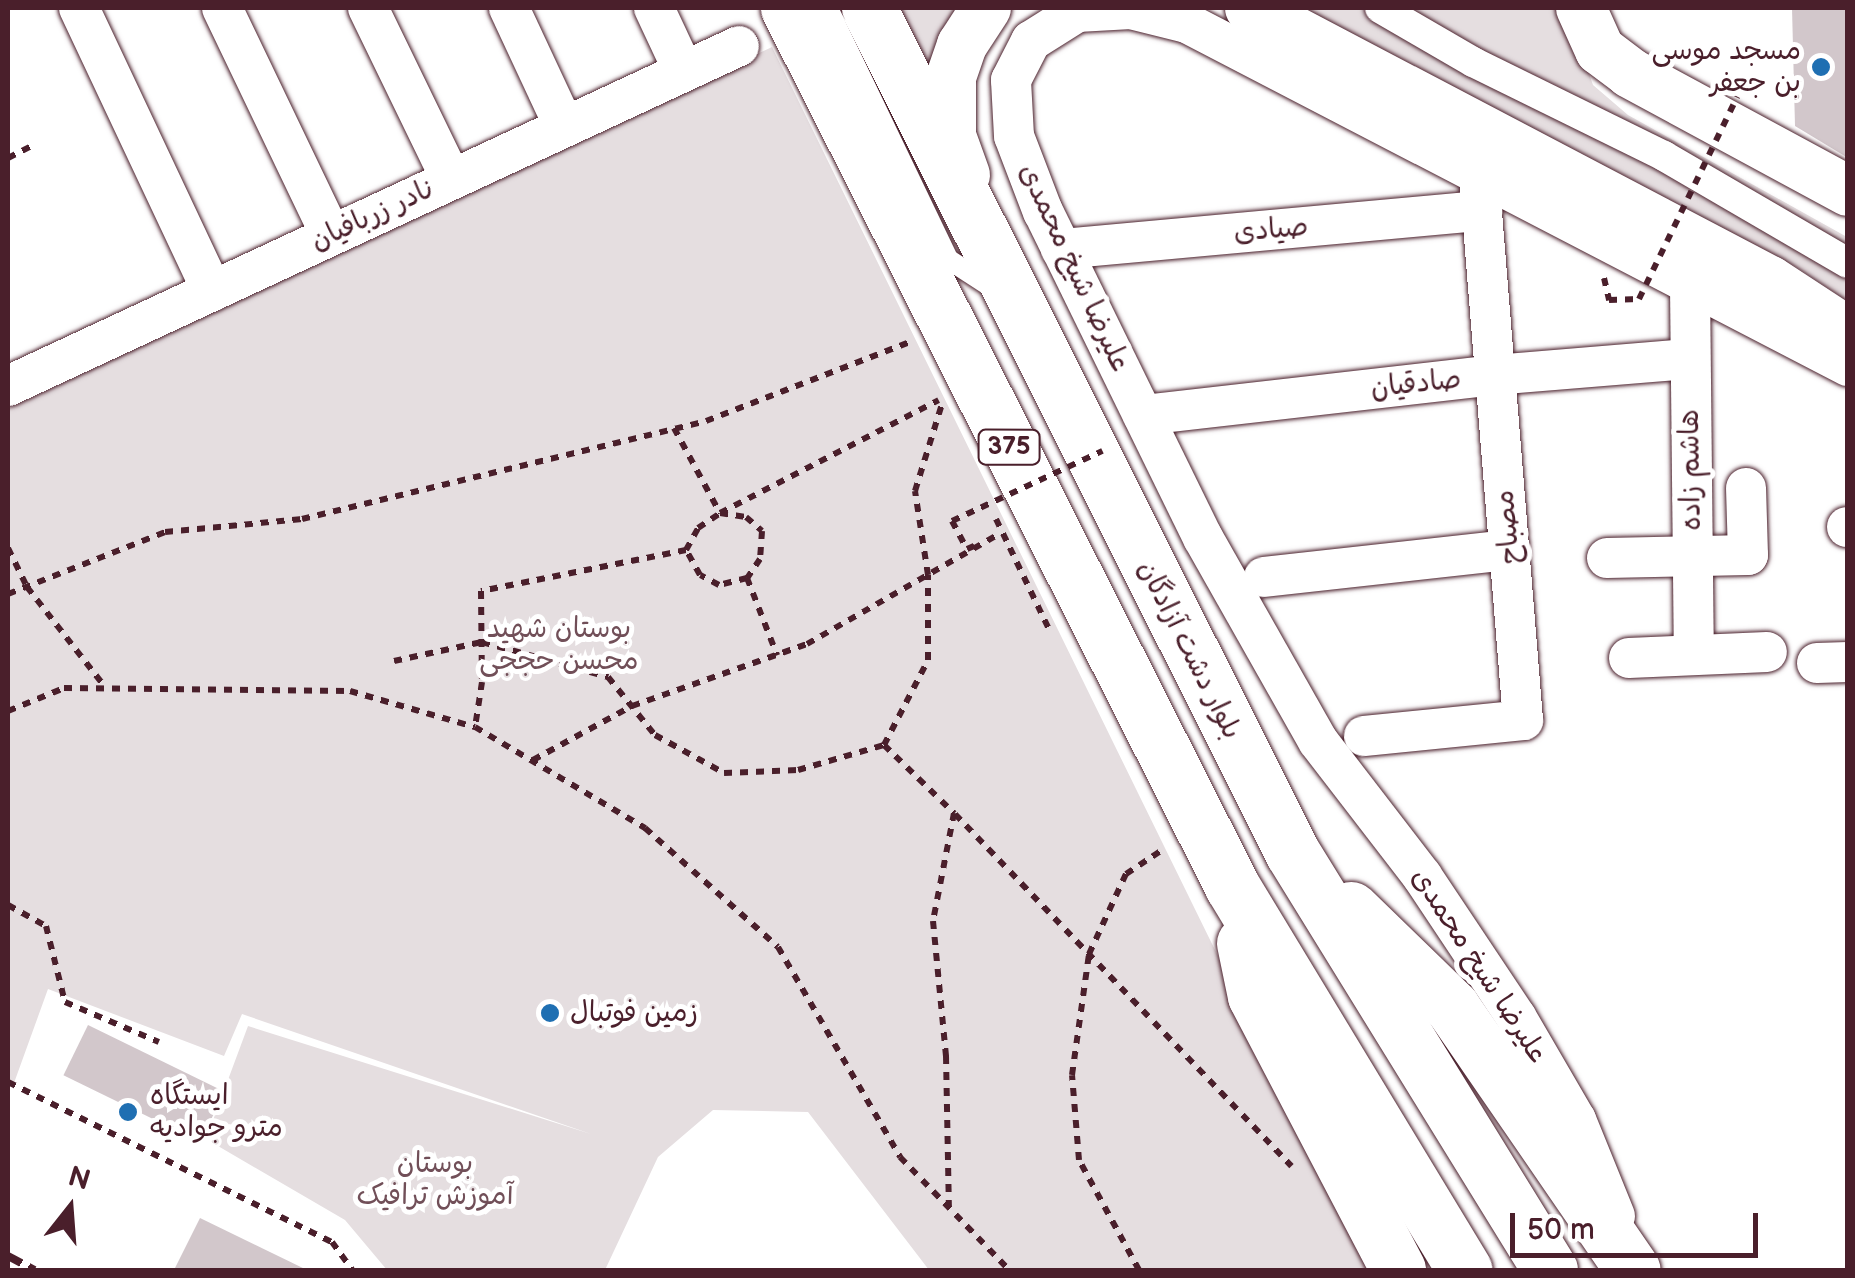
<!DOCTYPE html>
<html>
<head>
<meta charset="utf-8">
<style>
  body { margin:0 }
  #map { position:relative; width:1855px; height:1278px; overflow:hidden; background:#fff; font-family:"Balsamiq Sans","Playpen Sans Arabic",sans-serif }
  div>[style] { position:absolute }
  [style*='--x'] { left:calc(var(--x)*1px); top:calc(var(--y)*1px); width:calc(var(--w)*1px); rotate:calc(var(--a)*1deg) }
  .green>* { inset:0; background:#e5dee0 }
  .building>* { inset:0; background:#d2c7cb; transform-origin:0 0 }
  .path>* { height:6px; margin-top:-3px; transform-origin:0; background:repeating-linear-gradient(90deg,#4a1f2b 0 8px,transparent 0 16px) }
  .roads { filter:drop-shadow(0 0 2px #4a1f2b) drop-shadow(0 0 2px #4a1f2b) }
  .service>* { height:20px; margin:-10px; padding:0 10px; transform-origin:10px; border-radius:10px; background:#fff }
  .pedestrian>* { height:30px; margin:-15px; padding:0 15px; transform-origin:15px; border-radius:15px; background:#fff }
  .minor>* { height:40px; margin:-20px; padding:0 20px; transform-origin:20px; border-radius:20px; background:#fff }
  .tertiary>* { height:50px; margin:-25px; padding:0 25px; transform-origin:25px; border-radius:25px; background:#fff }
  .primary>* { height:55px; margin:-27.5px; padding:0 27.5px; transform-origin:27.5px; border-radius:27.5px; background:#fff }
  .rail>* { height:8px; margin-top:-4px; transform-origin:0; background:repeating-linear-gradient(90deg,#4a1f2b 0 15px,transparent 0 23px) }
  .path-bridge>* { height:6px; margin-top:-3px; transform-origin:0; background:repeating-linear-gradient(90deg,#4a1f2b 0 8px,transparent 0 16px) }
  .dots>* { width:28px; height:28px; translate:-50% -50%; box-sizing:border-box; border:5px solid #fff; border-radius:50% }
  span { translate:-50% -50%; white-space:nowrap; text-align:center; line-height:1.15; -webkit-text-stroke:10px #fff; paint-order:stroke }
  .shield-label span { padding:2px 8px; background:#fff; border:2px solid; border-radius:8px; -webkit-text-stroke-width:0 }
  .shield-label { font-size:25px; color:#4a1f2b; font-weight:700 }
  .poi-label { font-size:28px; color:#4a1f2b }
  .right { translate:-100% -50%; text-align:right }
  .left { translate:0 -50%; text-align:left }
  .street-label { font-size:28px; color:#4a1f2b }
  .park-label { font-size:28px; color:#714f58 }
  .frame { position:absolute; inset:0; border:10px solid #4a1f2b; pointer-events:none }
  .north { position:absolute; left:20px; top:1158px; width:100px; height:100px; -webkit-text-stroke:8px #fff; paint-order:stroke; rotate:17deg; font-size:28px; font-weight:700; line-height:40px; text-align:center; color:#4a1f2b }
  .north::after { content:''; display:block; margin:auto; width:35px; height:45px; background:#4a1f2b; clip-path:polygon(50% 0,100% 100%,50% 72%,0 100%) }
  .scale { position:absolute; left:1510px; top:1213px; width:248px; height:45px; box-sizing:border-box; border:5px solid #4a1f2b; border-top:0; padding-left:12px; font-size:30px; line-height:35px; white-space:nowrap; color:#4a1f2b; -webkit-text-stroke:8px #fff; paint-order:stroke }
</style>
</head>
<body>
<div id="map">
  <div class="green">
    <i style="clip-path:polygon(887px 8px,967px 8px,927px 85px)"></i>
    <i style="clip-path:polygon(1295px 8px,1566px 8px,1593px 85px,1628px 115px,1847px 237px,1847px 301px,1795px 266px)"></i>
    <i style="clip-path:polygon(772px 47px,1372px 1270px,929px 1270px,808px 1112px,713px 1110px,658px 1157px,605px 1270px,387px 1270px,345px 1220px,206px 1139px,248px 1026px,591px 1134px,242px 1014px,224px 1056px,48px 989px,14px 1083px,8px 1079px,8px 409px)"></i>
  </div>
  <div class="building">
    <i style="clip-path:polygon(1792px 8px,1848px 8px,1848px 158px,1795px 126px)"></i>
    <i style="left:88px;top:1025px;width:152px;height:56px;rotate:26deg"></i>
    <i style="clip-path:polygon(200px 1218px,307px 1270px,175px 1268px)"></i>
  </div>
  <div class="path">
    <i style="--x:8;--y:158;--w:31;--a:-27"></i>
    <i style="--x:1604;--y:278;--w:23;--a:77"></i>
    <i style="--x:1609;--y:300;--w:30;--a:-2"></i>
    <i style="--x:674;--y:428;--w:97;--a:61.6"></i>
    <i style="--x:720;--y:513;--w:246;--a:-27.3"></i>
    <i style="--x:720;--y:513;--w:26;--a:9"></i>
    <i style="--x:746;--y:517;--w:21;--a:41"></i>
    <i style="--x:762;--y:531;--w:28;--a:94"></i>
    <i style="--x:760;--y:559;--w:23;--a:124"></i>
    <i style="--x:747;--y:578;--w:29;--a:166"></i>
    <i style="--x:719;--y:585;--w:21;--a:-152"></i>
    <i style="--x:700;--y:575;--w:29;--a:-119"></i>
    <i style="--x:686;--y:550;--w:25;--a:-61"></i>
    <i style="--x:698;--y:528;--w:27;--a:-34"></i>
    <i style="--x:996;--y:519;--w:122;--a:64.3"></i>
    <i style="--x:952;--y:521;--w:32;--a:62"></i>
    <i style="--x:967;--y:549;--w:8;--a:-23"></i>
    <i style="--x:8;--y:548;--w:43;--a:64"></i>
    <i style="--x:27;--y:587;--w:127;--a:52"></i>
    <i style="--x:686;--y:550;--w:209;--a:168.7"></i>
    <i style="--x:481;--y:591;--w:91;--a:89.4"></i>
    <i style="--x:482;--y:682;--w:46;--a:98.8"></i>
    <i style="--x:475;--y:727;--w:198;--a:30.7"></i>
    <i style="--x:645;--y:828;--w:178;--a:41.8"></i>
    <i style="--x:778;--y:947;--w:243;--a:59.8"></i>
    <i style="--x:900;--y:1157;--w:157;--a:46"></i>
    <i style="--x:747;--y:578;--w:83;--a:68.7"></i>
    <i style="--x:8;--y:594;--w:169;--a:-21.5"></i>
    <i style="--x:165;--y:532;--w:138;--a:-5.4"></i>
    <i style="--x:302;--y:519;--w:416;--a:-13.6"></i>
    <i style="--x:706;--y:421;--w:221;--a:-21.2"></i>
    <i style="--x:394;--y:661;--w:90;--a:-12.2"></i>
    <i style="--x:482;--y:642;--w:131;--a:15.5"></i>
    <i style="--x:608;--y:677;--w:75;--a:51"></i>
    <i style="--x:655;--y:735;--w:79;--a:28.8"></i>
    <i style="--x:724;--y:773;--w:74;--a:-2.3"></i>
    <i style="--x:798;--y:770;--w:90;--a:-16.2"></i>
    <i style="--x:884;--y:745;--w:98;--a:44.2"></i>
    <i style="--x:954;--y:813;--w:110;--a:101"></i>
    <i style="--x:933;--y:921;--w:136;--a:84.5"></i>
    <i style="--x:946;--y:1056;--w:151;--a:88.9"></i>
    <i style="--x:8;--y:711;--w:61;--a:-22.3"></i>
    <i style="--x:64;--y:688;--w:286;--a:0.6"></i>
    <i style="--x:350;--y:691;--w:130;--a:16.1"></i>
    <i style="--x:884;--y:745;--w:96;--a:-62.6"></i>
    <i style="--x:928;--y:660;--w:85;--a:-90"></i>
    <i style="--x:928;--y:575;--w:85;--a:-98.8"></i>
    <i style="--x:915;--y:491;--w:91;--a:-72.8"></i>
    <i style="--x:533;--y:760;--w:113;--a:-28.6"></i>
    <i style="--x:632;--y:706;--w:186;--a:-19.5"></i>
    <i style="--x:807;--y:644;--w:221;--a:-29.8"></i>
    <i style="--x:955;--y:814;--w:487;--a:46.3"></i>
    <i style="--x:8;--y:905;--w:43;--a:28.9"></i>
    <i style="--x:46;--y:926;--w:78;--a:76"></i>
    <i style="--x:65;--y:1002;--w:102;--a:23.1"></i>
    <i style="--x:8;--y:1082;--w:361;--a:26.3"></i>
    <i style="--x:332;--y:1242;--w:34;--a:54"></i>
    <i style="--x:1139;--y:1270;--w:125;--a:-118.6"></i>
    <i style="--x:1079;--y:1160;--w:85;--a:-94.7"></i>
    <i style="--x:1072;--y:1075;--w:122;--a:-82"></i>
    <i style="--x:1089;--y:954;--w:88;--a:-65.2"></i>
    <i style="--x:1126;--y:874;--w:47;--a:-33.7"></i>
  </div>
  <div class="roads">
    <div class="service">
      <i style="--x:828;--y:8;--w:278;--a:64.4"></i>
      <i style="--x:948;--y:259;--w:55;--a:33.1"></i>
    </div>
    <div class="pedestrian">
      <i style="--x:1380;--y:8;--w:108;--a:30.1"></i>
      <i style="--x:1473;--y:62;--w:213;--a:26.2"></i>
      <i style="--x:1664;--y:156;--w:213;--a:30.2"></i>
    </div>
    <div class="minor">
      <i style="--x:79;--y:8;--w:313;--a:64.8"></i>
      <i style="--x:222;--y:8;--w:252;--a:64.4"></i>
      <i style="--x:368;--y:8;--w:190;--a:64.1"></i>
      <i style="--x:509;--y:8;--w:130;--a:65"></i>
      <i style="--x:654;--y:8;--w:68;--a:64.9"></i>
      <i style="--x:1061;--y:249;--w:423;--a:-5.2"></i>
      <i style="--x:1690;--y:286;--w:367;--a:89.4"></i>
      <i style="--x:8;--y:386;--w:806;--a:-24.94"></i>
      <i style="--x:1143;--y:415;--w:353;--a:-6.5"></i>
      <i style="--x:1494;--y:375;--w:196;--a:-4.7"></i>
      <i style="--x:1847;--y:527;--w:1;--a:0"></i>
      <i style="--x:1607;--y:558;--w:141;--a:-1.2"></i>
      <i style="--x:1748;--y:555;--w:67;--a:-91.7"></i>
      <i style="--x:1264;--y:577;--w:247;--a:-6.3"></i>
      <i style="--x:1629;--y:658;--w:138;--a:-2.5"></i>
      <i style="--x:1817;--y:663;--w:31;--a:-2"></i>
      <i style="--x:1364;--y:736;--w:160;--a:-5.7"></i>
      <i style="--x:1523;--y:720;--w:547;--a:-94.62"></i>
      <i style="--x:1615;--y:1216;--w:104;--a:-112.1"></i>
      <i style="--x:1576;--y:1120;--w:119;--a:-120.2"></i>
      <i style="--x:1516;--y:1017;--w:169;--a:-123.7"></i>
      <i style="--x:1422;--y:876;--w:170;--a:-127.6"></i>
      <i style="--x:1318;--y:741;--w:233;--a:-119.5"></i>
      <i style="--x:1203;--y:538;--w:363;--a:-116.1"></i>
      <i style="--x:1043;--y:212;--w:81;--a:-110.9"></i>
      <i style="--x:1014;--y:136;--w:56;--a:-93.1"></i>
      <i style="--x:1011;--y:80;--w:44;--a:-62.9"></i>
      <i style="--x:1031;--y:41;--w:54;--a:-32.2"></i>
      <i style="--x:1077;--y:12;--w:54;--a:-3.2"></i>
      <i style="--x:1131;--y:9;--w:58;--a:14"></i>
      <i style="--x:1187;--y:23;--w:745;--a:27.43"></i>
    </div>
    <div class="tertiary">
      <i style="--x:1250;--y:8;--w:587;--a:27.7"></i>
      <i style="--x:1770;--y:281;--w:93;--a:33.2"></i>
      <i style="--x:1581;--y:8;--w:46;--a:65.7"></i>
      <i style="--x:1600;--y:50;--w:38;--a:37"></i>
      <i style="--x:1630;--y:73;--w:248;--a:28.4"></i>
      <i style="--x:965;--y:175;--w:41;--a:-109.7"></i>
      <i style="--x:951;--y:136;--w:59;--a:-90"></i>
      <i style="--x:951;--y:77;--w:34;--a:-71"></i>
      <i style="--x:962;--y:45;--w:44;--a:-57"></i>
    </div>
    <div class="primary">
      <i style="--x:788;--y:8;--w:984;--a:63.17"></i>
      <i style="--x:1232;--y:886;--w:449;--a:58.8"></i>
      <i style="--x:869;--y:8;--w:944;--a:63.38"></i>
      <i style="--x:1292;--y:852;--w:491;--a:58.3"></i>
      <i style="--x:1351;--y:909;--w:141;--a:44.1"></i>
      <i style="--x:1452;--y:1007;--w:319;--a:55.5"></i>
      <i style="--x:1244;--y:943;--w:54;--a:78.3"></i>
      <i style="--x:1255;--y:996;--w:309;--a:62.4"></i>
    </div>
  </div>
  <div class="rail">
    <i style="--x:8;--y:1256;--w:30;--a:28"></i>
  </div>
  <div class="path-bridge">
    <i style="--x:1639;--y:299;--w:225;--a:-64.1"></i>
    <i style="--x:952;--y:521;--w:166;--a:-25"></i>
  </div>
  <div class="dots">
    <i style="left:1821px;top:67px;background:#1f6fb2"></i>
    <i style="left:550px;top:1013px;background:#1f6fb2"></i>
    <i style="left:128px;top:1112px;background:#1f6fb2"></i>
  </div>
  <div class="shield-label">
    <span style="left:1009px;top:447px">375</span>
  </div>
  <div class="poi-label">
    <span class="right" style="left:1801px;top:67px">مسجد موسی<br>بن جعفر</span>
    <span class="left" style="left:570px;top:1013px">زمین فوتبال</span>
    <span class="left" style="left:150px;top:1112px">ایستگاه<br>مترو جوادیه</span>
  </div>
  <div class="street-label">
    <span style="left:373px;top:215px;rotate:-25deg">نادر زربافیان</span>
    <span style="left:1271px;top:230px;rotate:-5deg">صیادی</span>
    <span style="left:1074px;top:268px;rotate:65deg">علیرضا شیخ محمدی</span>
    <span style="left:1416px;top:384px;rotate:-6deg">صادقیان</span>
    <span style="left:1691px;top:470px;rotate:-91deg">هاشم زاده</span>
    <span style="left:1508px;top:527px;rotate:-95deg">مصباح</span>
    <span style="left:1189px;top:650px;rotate:63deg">بلوار دشت آزادگان</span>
    <span style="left:1479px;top:966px;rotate:57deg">علیرضا شیخ محمدی</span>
  </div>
  <div class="park-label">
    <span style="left:559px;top:645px">بوستان شهید<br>محسن حججی</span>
    <span style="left:435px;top:1180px">بوستان<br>آموزش ترافیک</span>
  </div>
  <div class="frame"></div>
  <div class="north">N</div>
  <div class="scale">50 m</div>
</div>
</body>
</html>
